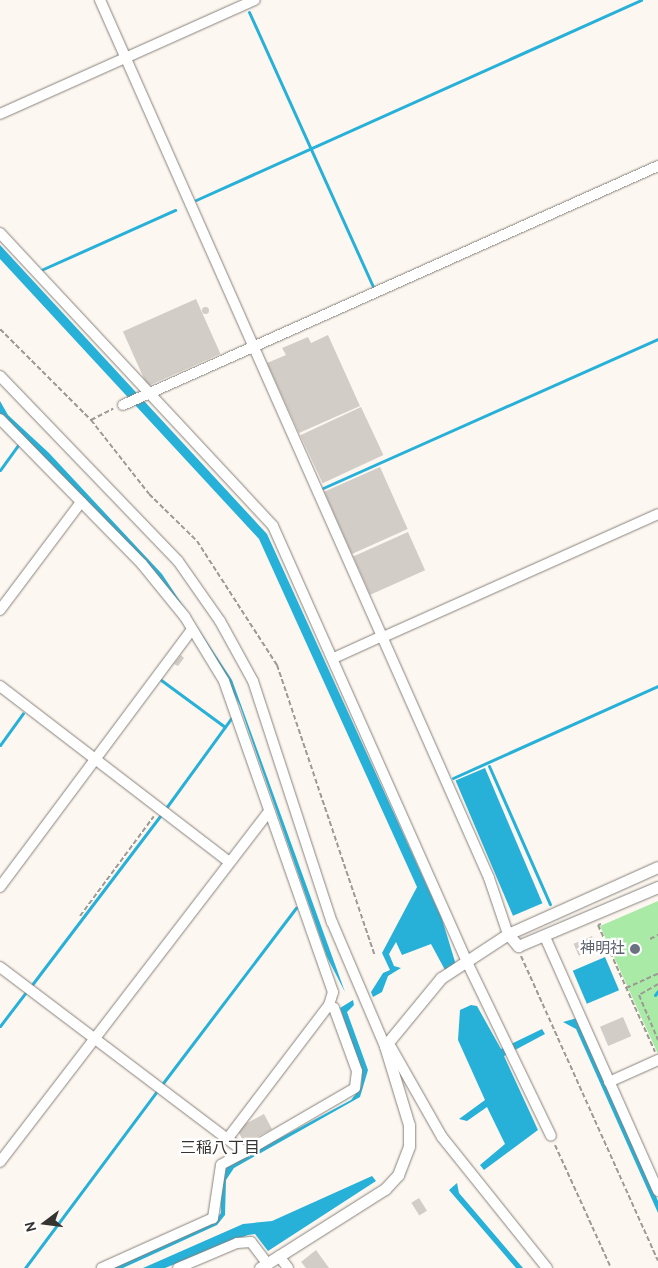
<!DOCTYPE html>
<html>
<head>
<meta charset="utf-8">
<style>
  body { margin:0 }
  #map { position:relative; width:658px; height:1268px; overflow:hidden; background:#fdf7f1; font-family:Cabin,"Noto Sans JP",sans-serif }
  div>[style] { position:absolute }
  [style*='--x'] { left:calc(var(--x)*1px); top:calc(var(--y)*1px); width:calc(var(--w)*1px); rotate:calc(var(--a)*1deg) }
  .green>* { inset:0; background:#a9eba6 }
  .water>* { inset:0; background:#27b1d8; transform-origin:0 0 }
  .stream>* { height:3px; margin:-1.5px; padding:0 1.5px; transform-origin:1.5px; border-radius:1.5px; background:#27b1d8 }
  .building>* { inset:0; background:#d3cdc7; transform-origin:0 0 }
  .round { border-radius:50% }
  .path>* { height:2px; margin-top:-1px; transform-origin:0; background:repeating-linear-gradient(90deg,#9d9994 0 5px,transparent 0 7.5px) }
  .roads { filter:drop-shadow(0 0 1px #87827c) drop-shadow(0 0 1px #87827c) }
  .minor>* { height:10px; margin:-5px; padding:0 5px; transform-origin:5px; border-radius:5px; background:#fff }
  .tertiary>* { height:11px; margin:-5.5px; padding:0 5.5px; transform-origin:5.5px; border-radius:5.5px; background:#fff }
  .dots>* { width:14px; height:14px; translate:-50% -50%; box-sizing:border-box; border:2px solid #fff; border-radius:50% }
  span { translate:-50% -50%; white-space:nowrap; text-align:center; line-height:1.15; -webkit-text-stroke:4.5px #fff; paint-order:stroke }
  .worship-label { font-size:15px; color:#5b616d }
  .right { translate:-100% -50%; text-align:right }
  .neighbourhood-label { font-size:16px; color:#363431 }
  .north { position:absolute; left:20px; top:1198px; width:50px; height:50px; -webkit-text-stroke:4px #fff; paint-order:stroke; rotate:255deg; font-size:14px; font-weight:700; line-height:20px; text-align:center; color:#363431 }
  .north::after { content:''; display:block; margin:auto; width:18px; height:22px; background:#363431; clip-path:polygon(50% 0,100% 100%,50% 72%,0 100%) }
</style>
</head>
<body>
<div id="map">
  <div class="green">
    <i style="clip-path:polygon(658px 901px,658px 1054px,600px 926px)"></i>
  </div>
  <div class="water">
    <i style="clip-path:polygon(0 245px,267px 534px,442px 919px,456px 965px,445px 970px,431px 944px,402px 955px,396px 942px,389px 954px,394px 966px,401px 968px,388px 976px,382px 992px,373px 997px,371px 992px,383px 973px,390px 970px,382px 953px,417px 887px,259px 539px,0 259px)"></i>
    <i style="clip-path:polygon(0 401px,8px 415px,49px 453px,162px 574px,232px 680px,345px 992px,327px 957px,240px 706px,226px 678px,186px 613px,0 415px)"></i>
    <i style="left:485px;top:768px;width:147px;height:32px;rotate:67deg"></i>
    <i style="left:605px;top:957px;width:36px;height:35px;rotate:67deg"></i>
    <i style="clip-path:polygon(353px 1000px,354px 1005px,347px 1012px,368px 1070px,360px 1097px,234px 1168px,226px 1180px,225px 1215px,217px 1225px,123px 1268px,110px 1268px,214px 1222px,221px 1213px,220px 1183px,226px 1167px,351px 1100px,361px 1087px,362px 1073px,340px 1008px)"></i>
    <i style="clip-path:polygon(471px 1005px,477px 1006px,501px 1049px,542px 1029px,545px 1034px,504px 1056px,538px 1130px,484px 1170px,480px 1165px,505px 1144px,487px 1107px,467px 1121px,459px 1119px,485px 1100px,458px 1040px,460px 1010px)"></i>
    <i style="clip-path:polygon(577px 1018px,658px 1201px,658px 1213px,576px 1029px,563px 1022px)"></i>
    <i style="clip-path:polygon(372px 1176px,376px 1181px,268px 1251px,255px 1234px,248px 1235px,165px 1268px,143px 1268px,243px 1224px,272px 1221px)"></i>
    <i style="clip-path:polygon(457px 1183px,459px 1193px,523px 1268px,516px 1268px,449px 1190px)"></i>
  </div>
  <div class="stream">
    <i style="--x:249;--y:12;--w:302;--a:65.7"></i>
    <i style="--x:196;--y:200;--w:488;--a:-24.2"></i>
    <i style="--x:41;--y:270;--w:147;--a:-24.1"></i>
    <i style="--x:0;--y:470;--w:31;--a:-54"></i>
    <i style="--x:323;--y:488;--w:367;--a:-24"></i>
    <i style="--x:161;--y:680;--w:79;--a:36.3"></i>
    <i style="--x:0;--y:745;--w:39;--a:-54"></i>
    <i style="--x:489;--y:766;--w:151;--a:66.2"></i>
    <i style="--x:453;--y:778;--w:225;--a:-24.2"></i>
    <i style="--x:166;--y:808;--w:112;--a:-54"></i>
    <i style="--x:31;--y:986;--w:215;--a:-52.8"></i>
    <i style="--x:655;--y:995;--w:5;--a:-53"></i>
    <i style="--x:0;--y:1026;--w:43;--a:-52.6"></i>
    <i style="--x:163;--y:1083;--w:220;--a:-52.8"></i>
    <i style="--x:25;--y:1268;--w:221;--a:-53.3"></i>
  </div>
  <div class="building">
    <i style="left:196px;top:299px;width:60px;height:80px;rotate:66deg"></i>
    <i class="round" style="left:201.5px;top:306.5px;width:7px;height:7px"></i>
    <i style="clip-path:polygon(328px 335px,360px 406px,299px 433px,267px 363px,286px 355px,282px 348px,308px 337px,311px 343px)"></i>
    <i style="left:361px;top:407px;width:53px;height:67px;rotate:65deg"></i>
    <i style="left:380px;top:467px;width:68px;height:61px;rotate:66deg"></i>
    <i style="left:408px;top:532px;width:42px;height:60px;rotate:66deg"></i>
    <i style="clip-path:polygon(181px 655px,184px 658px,178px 666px,174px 664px)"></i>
    <i style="left:592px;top:936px;width:13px;height:20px;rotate:67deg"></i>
    <i style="left:623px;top:1017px;width:21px;height:25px;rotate:67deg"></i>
    <i style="left:264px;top:1114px;width:17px;height:31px;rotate:62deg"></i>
    <i style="left:419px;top:1198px;width:15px;height:9px;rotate:58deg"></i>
    <i style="clip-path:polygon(316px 1250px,329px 1268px,306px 1268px,301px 1262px)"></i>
  </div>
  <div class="path">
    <i style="--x:0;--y:329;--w:129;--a:45"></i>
    <i style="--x:91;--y:420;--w:94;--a:51.9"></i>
    <i style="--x:149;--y:494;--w:67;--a:44.4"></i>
    <i style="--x:197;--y:541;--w:148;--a:57.2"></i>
    <i style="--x:277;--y:665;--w:307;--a:71.4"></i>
    <i style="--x:91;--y:420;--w:25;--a:-27"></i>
    <i style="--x:80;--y:916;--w:124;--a:-53.5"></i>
    <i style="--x:601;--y:924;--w:3;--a:162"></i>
    <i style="--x:598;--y:925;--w:139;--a:65.8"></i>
    <i style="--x:650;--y:939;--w:9;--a:-27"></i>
    <i style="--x:521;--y:956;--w:334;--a:65.8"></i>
    <i style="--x:658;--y:984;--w:22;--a:150"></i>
    <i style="--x:639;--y:995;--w:49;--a:67.1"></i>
    <i style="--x:626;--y:988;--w:35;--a:-24"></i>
    <i style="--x:555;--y:1145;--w:135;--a:65.5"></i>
  </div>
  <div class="roads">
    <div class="minor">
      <i style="--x:100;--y:0;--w:960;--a:66.1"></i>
      <i style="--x:489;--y:878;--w:59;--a:71.3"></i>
      <i style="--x:0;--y:114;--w:279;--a:-24.1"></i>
      <i style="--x:0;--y:233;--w:400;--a:47"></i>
      <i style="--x:273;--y:526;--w:475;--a:66"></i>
      <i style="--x:466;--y:960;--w:195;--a:64.2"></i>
      <i style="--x:0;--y:376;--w:257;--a:46.1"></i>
      <i style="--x:178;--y:561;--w:73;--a:55"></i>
      <i style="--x:220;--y:621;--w:68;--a:61.2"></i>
      <i style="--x:253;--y:681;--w:254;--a:71.9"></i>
      <i style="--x:332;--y:922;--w:135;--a:66.9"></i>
      <i style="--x:123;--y:405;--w:586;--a:-24.07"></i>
      <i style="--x:0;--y:419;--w:203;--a:45.6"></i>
      <i style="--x:142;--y:564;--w:68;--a:50.9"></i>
      <i style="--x:185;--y:617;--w:75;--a:58.6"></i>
      <i style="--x:224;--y:681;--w:330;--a:70.7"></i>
      <i style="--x:333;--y:992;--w:14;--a:107"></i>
      <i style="--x:0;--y:610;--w:135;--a:-53.1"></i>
      <i style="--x:381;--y:638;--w:303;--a:-24.1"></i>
      <i style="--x:334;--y:658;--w:51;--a:-24.5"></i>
      <i style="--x:0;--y:686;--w:289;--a:37.5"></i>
      <i style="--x:0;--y:887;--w:319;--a:-53.3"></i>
      <i style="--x:545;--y:937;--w:278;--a:66"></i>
      <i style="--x:0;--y:967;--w:307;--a:37.1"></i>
      <i style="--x:245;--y:1152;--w:27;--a:152"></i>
      <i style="--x:221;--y:1165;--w:54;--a:98.6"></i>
      <i style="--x:213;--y:1218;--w:122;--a:155.8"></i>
      <i style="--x:388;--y:1042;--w:109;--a:60.4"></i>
      <i style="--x:442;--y:1137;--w:168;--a:51.3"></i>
      <i style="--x:609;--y:1082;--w:54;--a:-24.2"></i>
      <i style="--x:228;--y:1138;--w:167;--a:-52.8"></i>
      <i style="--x:329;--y:1005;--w:6;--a:31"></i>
      <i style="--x:334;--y:1008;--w:67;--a:69.9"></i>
      <i style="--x:357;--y:1071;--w:17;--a:97"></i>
      <i style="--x:355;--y:1088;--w:127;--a:149.8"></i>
      <i style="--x:0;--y:1162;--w:442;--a:-52.5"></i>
      <i style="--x:279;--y:1256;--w:15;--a:53"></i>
      <i style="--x:178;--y:1268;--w:64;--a:-23"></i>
      <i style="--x:237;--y:1243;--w:14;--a:-4"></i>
      <i style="--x:251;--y:1242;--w:26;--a:53"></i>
    </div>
    <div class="tertiary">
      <i style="--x:508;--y:934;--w:16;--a:50"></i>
      <i style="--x:518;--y:946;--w:152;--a:-22.9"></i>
      <i style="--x:260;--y:1268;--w:148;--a:-32.3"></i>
      <i style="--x:385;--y:1189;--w:19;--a:-47"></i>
      <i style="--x:398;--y:1175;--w:31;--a:-69"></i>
      <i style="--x:409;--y:1146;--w:21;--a:-90"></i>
      <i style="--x:409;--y:1125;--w:83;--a:-106.9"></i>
      <i style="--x:385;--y:1046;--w:88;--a:-50.5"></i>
      <i style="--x:441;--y:978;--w:80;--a:-33.3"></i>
      <i style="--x:508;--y:934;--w:164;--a:-24.1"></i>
    </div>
  </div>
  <div class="dots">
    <i style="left:635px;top:949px;background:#6b7280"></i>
  </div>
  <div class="worship-label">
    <span class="right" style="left:625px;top:949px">神明社</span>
  </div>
  <div class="neighbourhood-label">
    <span style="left:220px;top:1148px">三稲八丁目</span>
  </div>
  <div class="north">N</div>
</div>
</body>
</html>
